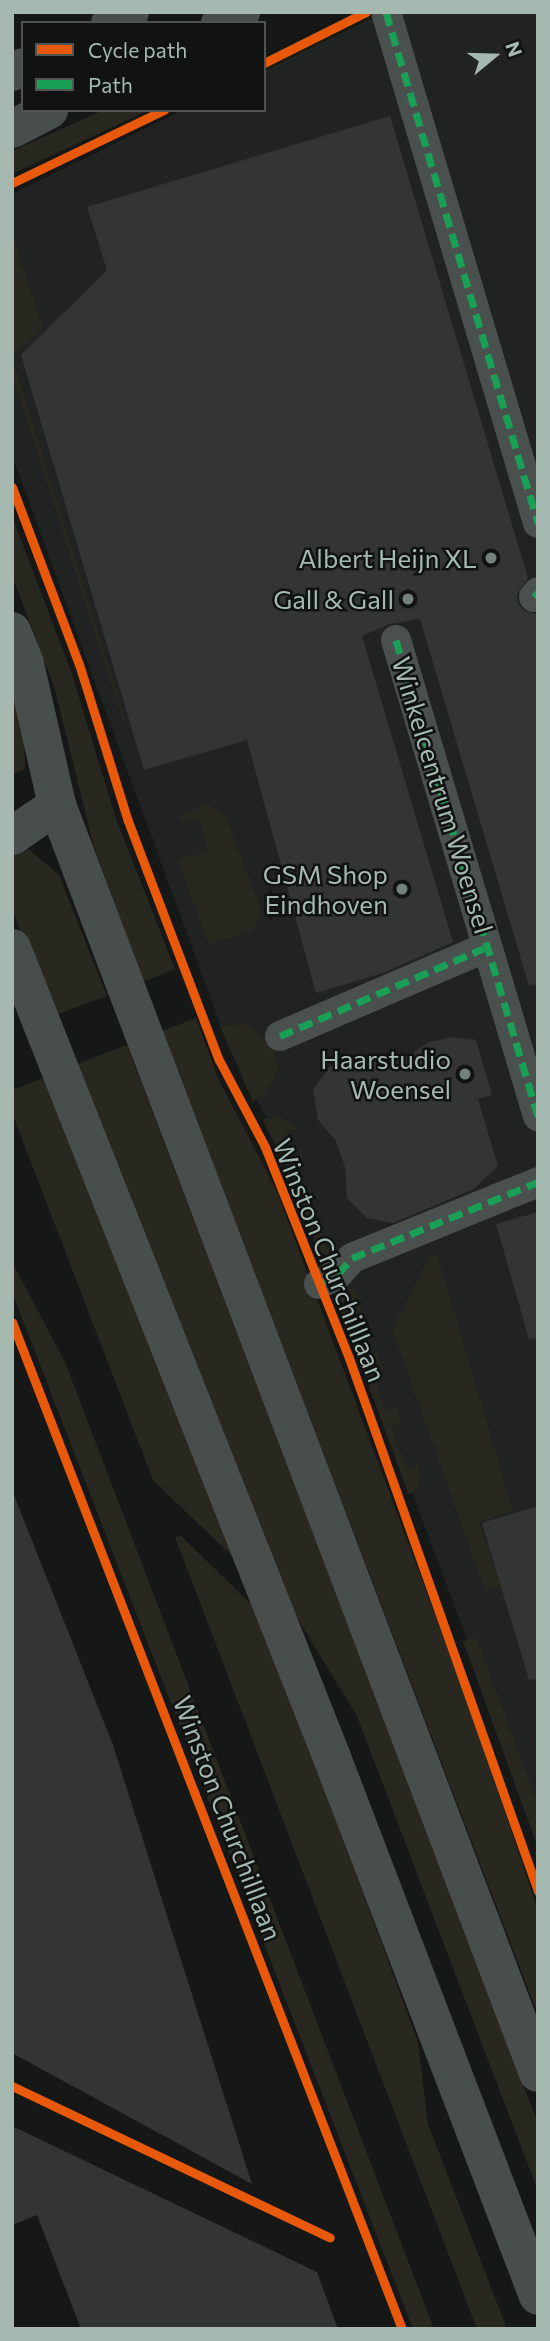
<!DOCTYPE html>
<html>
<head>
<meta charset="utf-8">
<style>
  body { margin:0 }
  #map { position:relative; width:550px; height:2341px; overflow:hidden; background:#161717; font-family:Commissioner,sans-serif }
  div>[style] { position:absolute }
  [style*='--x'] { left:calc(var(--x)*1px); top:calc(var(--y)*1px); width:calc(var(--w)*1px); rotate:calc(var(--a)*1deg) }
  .built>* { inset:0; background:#202322 }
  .green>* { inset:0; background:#282820 }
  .building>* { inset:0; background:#323534 }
  .pedestrian>* { height:30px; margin:-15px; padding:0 15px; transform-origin:15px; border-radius:15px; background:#4a504e }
  .secondary>* { height:38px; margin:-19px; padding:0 19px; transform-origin:19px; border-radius:19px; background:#484e4c }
  .quiet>* { height:7px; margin-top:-3.5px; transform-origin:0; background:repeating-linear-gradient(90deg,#1a9f57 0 14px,transparent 0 21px) }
  .cycleway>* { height:9px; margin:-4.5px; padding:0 4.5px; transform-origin:4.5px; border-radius:4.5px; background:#e8590c }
  .dots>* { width:19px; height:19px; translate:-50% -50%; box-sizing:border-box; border:4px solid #101312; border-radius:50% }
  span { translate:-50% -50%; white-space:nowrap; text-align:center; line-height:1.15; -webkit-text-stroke:5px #101312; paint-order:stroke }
  .poi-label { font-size:26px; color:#a6b9b0 }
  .right { translate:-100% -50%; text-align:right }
  .street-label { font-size:26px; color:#a6b9b0 }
  .frame { position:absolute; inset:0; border:14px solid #a6b9b0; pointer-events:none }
  .legend { position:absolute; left:21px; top:21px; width:245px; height:91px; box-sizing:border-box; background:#101312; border:2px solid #4c5551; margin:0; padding:9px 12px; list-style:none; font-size:21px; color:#a6b9b0 }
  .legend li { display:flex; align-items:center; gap:14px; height:35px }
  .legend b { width:35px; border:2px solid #4c5551 }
  .north { position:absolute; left:459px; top:21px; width:70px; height:70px; -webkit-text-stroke:5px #101312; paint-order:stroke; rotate:71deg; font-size:19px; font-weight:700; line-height:28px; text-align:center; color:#a6b9b0 }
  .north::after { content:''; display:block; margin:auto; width:24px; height:32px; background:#a6b9b0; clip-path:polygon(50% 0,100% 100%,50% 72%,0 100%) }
</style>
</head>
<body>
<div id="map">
  <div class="built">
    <i style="clip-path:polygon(384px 12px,538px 12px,538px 1829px,284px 1150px,228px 1046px,12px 455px,12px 194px,183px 110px,264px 110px,264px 71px)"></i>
  </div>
  <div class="green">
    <i style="clip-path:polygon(104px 110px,149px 110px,12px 174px,12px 151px)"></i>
    <i style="clip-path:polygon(12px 233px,43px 329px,12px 357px)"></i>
    <i style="clip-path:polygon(12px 358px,106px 658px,139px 770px,12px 373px)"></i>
    <i style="clip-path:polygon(12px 516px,71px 671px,116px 819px,175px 969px,143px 982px,93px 844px,54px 686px,12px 576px)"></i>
    <i style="clip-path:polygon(12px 683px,24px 730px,25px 769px,12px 775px)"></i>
    <i style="clip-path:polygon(206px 805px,216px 808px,226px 817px,262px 912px,252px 931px,209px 944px,177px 860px,208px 851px,199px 818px,182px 824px,179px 817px)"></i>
    <i style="clip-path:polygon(25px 846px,59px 875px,107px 996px,53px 1016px,12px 909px,12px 854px)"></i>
    <i style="clip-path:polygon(196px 1018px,218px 1078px,277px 1192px,468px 1703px,538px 1910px,538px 2015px,162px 1031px)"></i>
    <i style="clip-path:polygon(246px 1024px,271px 1042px,279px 1066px,268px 1091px,253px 1102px,220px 1026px)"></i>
    <i style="clip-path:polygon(127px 1045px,538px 2123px,538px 2191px,357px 1716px,274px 1580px,72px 1066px)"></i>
    <i style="clip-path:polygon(49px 1076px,235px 1559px,153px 1480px,12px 1113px,12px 1090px)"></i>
    <i style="clip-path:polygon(278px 1116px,297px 1128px,285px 1133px,326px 1248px,337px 1245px,338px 1256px,325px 1269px,289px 1171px,262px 1119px)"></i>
    <i style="clip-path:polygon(437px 1254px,513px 1511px,479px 1522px,501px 1586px,485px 1591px,392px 1329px,430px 1257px)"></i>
    <i style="clip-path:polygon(12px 1262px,65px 1362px,434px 2329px,413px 2329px,12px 1292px)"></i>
    <i style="clip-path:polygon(345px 1286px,355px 1292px,363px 1312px,353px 1317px,366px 1355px,377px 1352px,382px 1367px,373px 1372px,386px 1411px,397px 1407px,402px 1422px,391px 1426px,406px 1468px,417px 1465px,420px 1474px,418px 1488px,409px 1495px,332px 1287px)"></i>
    <i style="clip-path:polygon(181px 1536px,255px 1608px,263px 1622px,418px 2042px,428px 2124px,507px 2329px,477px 2329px,175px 1537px)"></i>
    <i style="clip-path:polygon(476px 1637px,538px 1804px,538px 1848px,463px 1641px)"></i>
  </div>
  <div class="building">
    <i style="clip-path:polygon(390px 116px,528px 578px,517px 594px,518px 603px,524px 611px,538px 614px,538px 985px,529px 986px,420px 619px,390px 624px,362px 636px,453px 942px,383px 973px,316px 993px,247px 740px,144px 770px,21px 355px,107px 270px,87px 207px)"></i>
    <i style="clip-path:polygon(453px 1037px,476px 1040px,492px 1095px,478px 1099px,498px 1166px,474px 1189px,393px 1223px,367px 1218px,347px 1198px,345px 1167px,336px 1141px,318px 1120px,313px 1089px,330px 1067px,343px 1059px,367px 1058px,385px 1066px,403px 1060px,429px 1042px)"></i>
    <i style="clip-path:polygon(538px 1212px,538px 1338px,529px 1339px,496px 1224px)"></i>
    <i style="clip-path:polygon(12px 1490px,113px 1745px,252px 2184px,12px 2053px)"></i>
    <i style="clip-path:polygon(538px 1506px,538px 1679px,529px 1680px,482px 1523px)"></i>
    <i style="clip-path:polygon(12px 2126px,317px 2272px,338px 2329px,81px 2329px,37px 2215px,12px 2225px)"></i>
  </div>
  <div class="pedestrian">
    <i style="--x:386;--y:12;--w:533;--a:73.43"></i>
    <i style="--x:534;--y:597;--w:6;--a:-51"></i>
    <i style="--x:396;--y:640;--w:497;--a:73.4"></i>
    <i style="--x:280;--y:1036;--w:222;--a:-23.3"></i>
    <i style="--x:319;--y:1284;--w:21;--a:-28"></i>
    <i style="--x:338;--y:1274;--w:21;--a:-49"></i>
    <i style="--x:352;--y:1258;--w:201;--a:-22.2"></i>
  </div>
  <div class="secondary">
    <i style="--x:110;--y:23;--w:23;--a:-29"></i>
    <i style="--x:220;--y:23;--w:24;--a:-28"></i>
    <i style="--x:12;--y:72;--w:12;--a:-24"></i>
    <i style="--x:12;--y:129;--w:42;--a:-27.2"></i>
    <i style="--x:12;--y:631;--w:35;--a:68"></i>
    <i style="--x:25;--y:664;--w:145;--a:77.2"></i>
    <i style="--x:57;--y:805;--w:1356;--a:69.23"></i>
    <i style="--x:12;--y:836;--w:55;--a:-34.6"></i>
    <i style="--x:12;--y:948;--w:868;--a:68.43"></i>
    <i style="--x:331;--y:1755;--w:579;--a:69.06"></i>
  </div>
  <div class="quiet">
    <i style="--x:386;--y:12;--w:533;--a:73.43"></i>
    <i style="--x:534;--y:597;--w:6;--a:-51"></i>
    <i style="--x:396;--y:640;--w:497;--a:73.4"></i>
    <i style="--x:280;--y:1036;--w:222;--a:-23.3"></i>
    <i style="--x:319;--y:1284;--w:21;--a:-28"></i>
    <i style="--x:338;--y:1274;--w:21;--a:-49"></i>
    <i style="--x:352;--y:1258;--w:201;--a:-22.2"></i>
  </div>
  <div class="cycleway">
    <i style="--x:264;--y:63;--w:114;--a:-26.6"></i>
    <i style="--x:12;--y:183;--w:169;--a:-25.7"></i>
    <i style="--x:12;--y:487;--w:189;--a:69.3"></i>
    <i style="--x:79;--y:664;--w:164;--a:72.7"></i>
    <i style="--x:128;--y:821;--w:256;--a:69.2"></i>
    <i style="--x:219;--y:1060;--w:98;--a:62.1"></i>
    <i style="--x:265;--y:1147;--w:227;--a:68.3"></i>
    <i style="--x:349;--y:1358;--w:566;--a:70.48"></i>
    <i style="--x:12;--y:1322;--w:1080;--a:68.83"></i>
    <i style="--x:12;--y:2086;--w:352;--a:25.5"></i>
  </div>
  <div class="dots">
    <i style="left:491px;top:558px;background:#74807a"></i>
    <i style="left:408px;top:599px;background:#74807a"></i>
    <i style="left:402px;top:889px;background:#74807a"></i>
    <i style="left:465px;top:1074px;background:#74807a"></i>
  </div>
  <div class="poi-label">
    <span class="right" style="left:477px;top:558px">Albert Heijn XL</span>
    <span class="right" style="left:394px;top:599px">Gall &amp; Gall</span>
    <span class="right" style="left:388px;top:889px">GSM Shop<br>Eindhoven</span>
    <span class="right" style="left:451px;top:1074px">Haarstudio<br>Woensel</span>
  </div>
  <div class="street-label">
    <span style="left:443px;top:795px;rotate:73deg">Winkelcentrum Woensel</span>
    <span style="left:330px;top:1260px;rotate:68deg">Winston Churchilllaan</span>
    <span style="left:228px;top:1818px;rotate:69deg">Winston Churchilllaan</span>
  </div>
  <div class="frame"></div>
  <ul class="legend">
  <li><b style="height:9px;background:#e8590c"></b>Cycle path</li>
  <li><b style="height:9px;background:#1a9f57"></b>Path</li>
  </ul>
  <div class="north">N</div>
</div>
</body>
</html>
